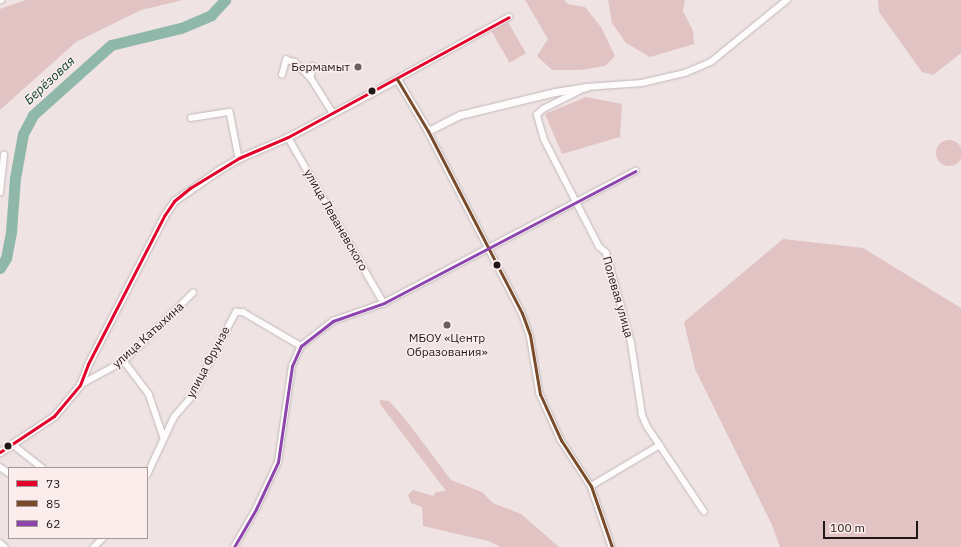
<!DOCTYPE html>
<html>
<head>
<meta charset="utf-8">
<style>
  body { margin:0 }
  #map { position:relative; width:961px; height:547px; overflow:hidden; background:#efe3e3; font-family:"IBM Plex Sans",sans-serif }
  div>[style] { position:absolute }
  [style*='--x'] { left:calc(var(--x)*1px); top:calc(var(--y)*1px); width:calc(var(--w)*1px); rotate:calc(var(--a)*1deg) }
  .green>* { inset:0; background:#e2c3c3; transform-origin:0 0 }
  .round { border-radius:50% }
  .river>* { height:11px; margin:-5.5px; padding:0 5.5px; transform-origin:5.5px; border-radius:5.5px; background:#90b8aa }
  .roads { filter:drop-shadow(0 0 1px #c2b9b9) drop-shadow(0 0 1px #c2b9b9) }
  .minor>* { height:5.5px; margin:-2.75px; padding:0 2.75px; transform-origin:2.75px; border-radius:2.75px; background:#fdfbfb }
  .tertiary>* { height:7px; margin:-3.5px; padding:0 3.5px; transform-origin:3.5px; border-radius:3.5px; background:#fdfbfb }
  .bus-1>* { height:3px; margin:-1.5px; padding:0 1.5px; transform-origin:1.5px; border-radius:1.5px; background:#e4002b }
  .bus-2>* { height:3px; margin:-1.5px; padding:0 1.5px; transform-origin:1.5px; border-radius:1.5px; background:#7a4b2a }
  .bus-3>* { height:3px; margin:-1.5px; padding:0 1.5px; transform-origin:1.5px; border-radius:1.5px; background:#8e44ad }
  .dots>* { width:11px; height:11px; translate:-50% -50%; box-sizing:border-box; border:2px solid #fceded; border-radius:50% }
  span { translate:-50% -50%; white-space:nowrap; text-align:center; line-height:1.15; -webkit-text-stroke:3px #fceded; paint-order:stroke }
  .poi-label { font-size:12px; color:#201818 }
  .right { translate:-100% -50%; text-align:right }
  .street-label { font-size:12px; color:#201818 }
  .water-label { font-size:13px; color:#0a4235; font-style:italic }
  .legend { position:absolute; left:8px; top:467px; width:140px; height:72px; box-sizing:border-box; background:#fceded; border:1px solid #a49898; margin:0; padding:5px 7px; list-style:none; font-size:12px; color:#201818 }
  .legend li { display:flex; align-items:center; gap:8px; height:20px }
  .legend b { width:20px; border:1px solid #a49898 }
  .scale { position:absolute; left:823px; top:521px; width:95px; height:18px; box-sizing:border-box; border:2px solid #201818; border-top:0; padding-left:5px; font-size:12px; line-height:14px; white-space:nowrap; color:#201818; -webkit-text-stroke:3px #fceded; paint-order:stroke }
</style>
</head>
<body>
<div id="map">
  <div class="green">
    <i style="clip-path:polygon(26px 0,183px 0,141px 10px,76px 42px,0 110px,0 9px)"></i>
    <i style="clip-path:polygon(525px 0,564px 0,568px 4px,585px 7px,601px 27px,615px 56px,605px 66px,580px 70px,552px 70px,537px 56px,548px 39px)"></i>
    <i style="clip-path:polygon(608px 0,685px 0,683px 11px,693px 31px,694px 44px,650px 57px,626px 43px,612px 23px)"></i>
    <i style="clip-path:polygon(878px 0,961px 0,961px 53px,933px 75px,922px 72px,879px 12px)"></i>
    <i style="left:508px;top:22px;width:36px;height:19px;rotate:60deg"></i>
    <i style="clip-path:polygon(586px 97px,622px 104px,620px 137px,562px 154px,545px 114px)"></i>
    <i class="round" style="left:936px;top:140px;width:26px;height:26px"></i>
    <i style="clip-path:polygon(783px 239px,863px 248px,961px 308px,961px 547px,780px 547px,772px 525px,695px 369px,684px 322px)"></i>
    <i style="clip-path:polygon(380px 400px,389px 401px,406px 420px,451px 480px,482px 492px,493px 503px,521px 514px,559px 547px,501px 547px,488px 541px,423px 526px,422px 507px,411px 503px,408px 495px,413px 490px,433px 496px,436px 492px,446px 491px,380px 404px)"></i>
  </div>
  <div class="river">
    <i style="--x:0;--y:268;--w:12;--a:-59"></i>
    <i style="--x:6;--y:258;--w:26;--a:-79"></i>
    <i style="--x:11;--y:232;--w:54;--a:-85.8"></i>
    <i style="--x:15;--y:178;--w:45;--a:-79.7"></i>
    <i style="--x:23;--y:134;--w:21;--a:-62"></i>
    <i style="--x:33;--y:115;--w:105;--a:-41.9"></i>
    <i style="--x:111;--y:45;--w:72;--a:-13.7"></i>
    <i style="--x:181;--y:28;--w:33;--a:-23"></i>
    <i style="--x:211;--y:15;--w:21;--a:-47"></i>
  </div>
  <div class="roads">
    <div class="minor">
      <i style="--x:0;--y:0;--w:1;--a:0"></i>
      <i style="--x:313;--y:66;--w:12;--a:99"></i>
      <i style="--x:311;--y:78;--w:41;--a:57.8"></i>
      <i style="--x:282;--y:75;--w:16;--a:-75"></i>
      <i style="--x:286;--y:60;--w:9;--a:13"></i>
      <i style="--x:295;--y:62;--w:23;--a:45"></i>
      <i style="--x:397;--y:79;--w:128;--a:-29"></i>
      <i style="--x:191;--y:118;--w:39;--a:-9"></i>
      <i style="--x:230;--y:112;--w:47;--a:78.9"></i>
      <i style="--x:428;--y:131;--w:205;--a:62.7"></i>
      <i style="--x:522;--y:313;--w:23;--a:70"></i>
      <i style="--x:530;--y:335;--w:60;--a:80.4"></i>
      <i style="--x:540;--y:394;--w:51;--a:65.5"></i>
      <i style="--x:561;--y:440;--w:55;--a:56.9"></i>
      <i style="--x:591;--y:486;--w:65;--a:71"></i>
      <i style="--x:288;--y:137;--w:192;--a:60"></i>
      <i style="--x:0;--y:193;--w:38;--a:-84"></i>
      <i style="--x:124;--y:361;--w:41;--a:52.9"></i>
      <i style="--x:149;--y:394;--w:46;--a:71.2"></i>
      <i style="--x:80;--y:385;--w:50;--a:-28.6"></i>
      <i style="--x:124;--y:361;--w:97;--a:-44.6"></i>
      <i style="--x:12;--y:444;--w:39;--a:38"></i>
      <i style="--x:0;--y:467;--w:11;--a:34"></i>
      <i style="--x:147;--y:475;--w:64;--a:-65"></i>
      <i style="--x:174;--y:417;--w:28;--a:-49"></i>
      <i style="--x:192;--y:396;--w:95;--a:-62.4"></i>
      <i style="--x:236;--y:312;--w:7;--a:0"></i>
      <i style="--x:243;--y:312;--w:67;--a:30.4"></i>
      <i style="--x:591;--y:486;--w:80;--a:-30.7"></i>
      <i style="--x:704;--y:512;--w:102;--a:-123.8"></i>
      <i style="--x:647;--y:427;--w:13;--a:-113"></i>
      <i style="--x:642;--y:415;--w:73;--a:-98.7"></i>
      <i style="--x:631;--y:343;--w:93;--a:-105.5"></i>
      <i style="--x:606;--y:253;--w:9;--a:-139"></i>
      <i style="--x:599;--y:247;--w:120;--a:-117.2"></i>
      <i style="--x:544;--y:140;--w:26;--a:-106"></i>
      <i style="--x:537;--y:115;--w:8;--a:-45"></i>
      <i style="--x:543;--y:109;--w:49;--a:-26.6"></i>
      <i style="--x:587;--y:87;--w:55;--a:-4.2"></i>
      <i style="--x:642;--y:83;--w:44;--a:-13.1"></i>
      <i style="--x:685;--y:73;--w:28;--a:-23"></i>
      <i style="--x:711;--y:62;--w:98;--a:-39.2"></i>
      <i style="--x:0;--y:543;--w:6;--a:39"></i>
      <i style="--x:94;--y:547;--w:13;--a:-45"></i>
      <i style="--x:234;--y:547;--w:44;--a:-59.9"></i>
      <i style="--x:256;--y:509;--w:52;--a:-64.9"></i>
      <i style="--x:278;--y:462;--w:97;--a:-81.7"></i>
      <i style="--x:292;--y:366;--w:22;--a:-66"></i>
      <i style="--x:301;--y:346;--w:41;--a:-38"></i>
      <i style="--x:333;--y:321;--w:54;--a:-19.4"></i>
      <i style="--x:384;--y:303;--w:284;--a:-27.7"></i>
    </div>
    <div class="tertiary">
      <i style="--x:0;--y:452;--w:65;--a:-33.7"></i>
      <i style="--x:54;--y:416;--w:40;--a:-50"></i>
      <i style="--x:80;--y:385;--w:22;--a:-69"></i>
      <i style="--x:88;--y:364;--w:166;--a:-62.8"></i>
      <i style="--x:164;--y:216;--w:18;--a:-56"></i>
      <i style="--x:174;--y:201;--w:56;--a:-34.8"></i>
      <i style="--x:220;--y:169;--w:22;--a:-30"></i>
      <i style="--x:239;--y:158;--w:53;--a:-23.2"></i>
      <i style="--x:288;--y:137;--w:123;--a:-28"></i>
      <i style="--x:397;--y:79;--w:61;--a:59.2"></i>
      <i style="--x:428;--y:131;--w:36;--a:-27"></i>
      <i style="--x:460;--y:115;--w:98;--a:-13.6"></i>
      <i style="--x:555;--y:92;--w:32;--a:-9"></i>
    </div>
  </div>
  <div class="bus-1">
    <i style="--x:0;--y:452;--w:65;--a:-33.7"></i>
    <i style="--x:54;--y:416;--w:40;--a:-50"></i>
    <i style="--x:80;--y:385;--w:22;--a:-69"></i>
    <i style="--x:88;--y:364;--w:166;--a:-62.8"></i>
    <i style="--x:164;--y:216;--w:18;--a:-56"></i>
    <i style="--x:174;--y:201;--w:21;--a:-39"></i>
    <i style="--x:190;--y:188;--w:57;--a:-31.5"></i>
    <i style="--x:239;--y:158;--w:53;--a:-23.2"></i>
    <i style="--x:288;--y:137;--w:251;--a:-28.5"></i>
  </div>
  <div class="bus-2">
    <i style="--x:397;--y:79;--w:61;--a:59.2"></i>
    <i style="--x:428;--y:131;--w:205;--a:62.7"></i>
    <i style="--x:522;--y:313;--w:23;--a:70"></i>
    <i style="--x:530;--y:335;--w:60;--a:80.4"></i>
    <i style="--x:540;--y:394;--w:51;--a:65.5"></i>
    <i style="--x:561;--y:440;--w:55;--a:56.9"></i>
    <i style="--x:591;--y:486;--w:65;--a:71"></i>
  </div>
  <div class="bus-3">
    <i style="--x:234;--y:547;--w:44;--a:-59.9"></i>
    <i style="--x:256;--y:509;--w:52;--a:-64.9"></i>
    <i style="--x:278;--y:462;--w:97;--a:-81.7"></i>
    <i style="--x:292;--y:366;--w:22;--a:-66"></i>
    <i style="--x:301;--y:346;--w:41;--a:-38"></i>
    <i style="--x:333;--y:321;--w:54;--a:-19.4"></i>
    <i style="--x:384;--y:303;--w:284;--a:-27.7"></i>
  </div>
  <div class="dots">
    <i style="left:358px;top:67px;background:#685f5f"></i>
    <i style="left:372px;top:91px;background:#201818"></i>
    <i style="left:497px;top:265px;background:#201818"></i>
    <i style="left:447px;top:325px;background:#685f5f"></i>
    <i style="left:8px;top:446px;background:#201818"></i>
  </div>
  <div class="poi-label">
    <span class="right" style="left:350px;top:67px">Бермамыт</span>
    <span style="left:447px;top:345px">МБОУ «Центр<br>Образования»</span>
  </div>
  <div class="street-label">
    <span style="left:336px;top:220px;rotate:60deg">улица Леваневского</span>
    <span style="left:618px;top:297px;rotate:74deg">Полевая улица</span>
    <span style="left:148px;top:335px;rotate:-42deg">улица Катыхина</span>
    <span style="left:208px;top:362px;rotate:-62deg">улица Фрунзе</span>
  </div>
  <div class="water-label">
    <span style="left:50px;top:81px;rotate:-43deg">Берёзовая</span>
  </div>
  <ul class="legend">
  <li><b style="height:5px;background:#e4002b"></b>73</li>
  <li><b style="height:5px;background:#7a4b2a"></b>85</li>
  <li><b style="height:5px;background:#8e44ad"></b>62</li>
  </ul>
  <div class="scale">100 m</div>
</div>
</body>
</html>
